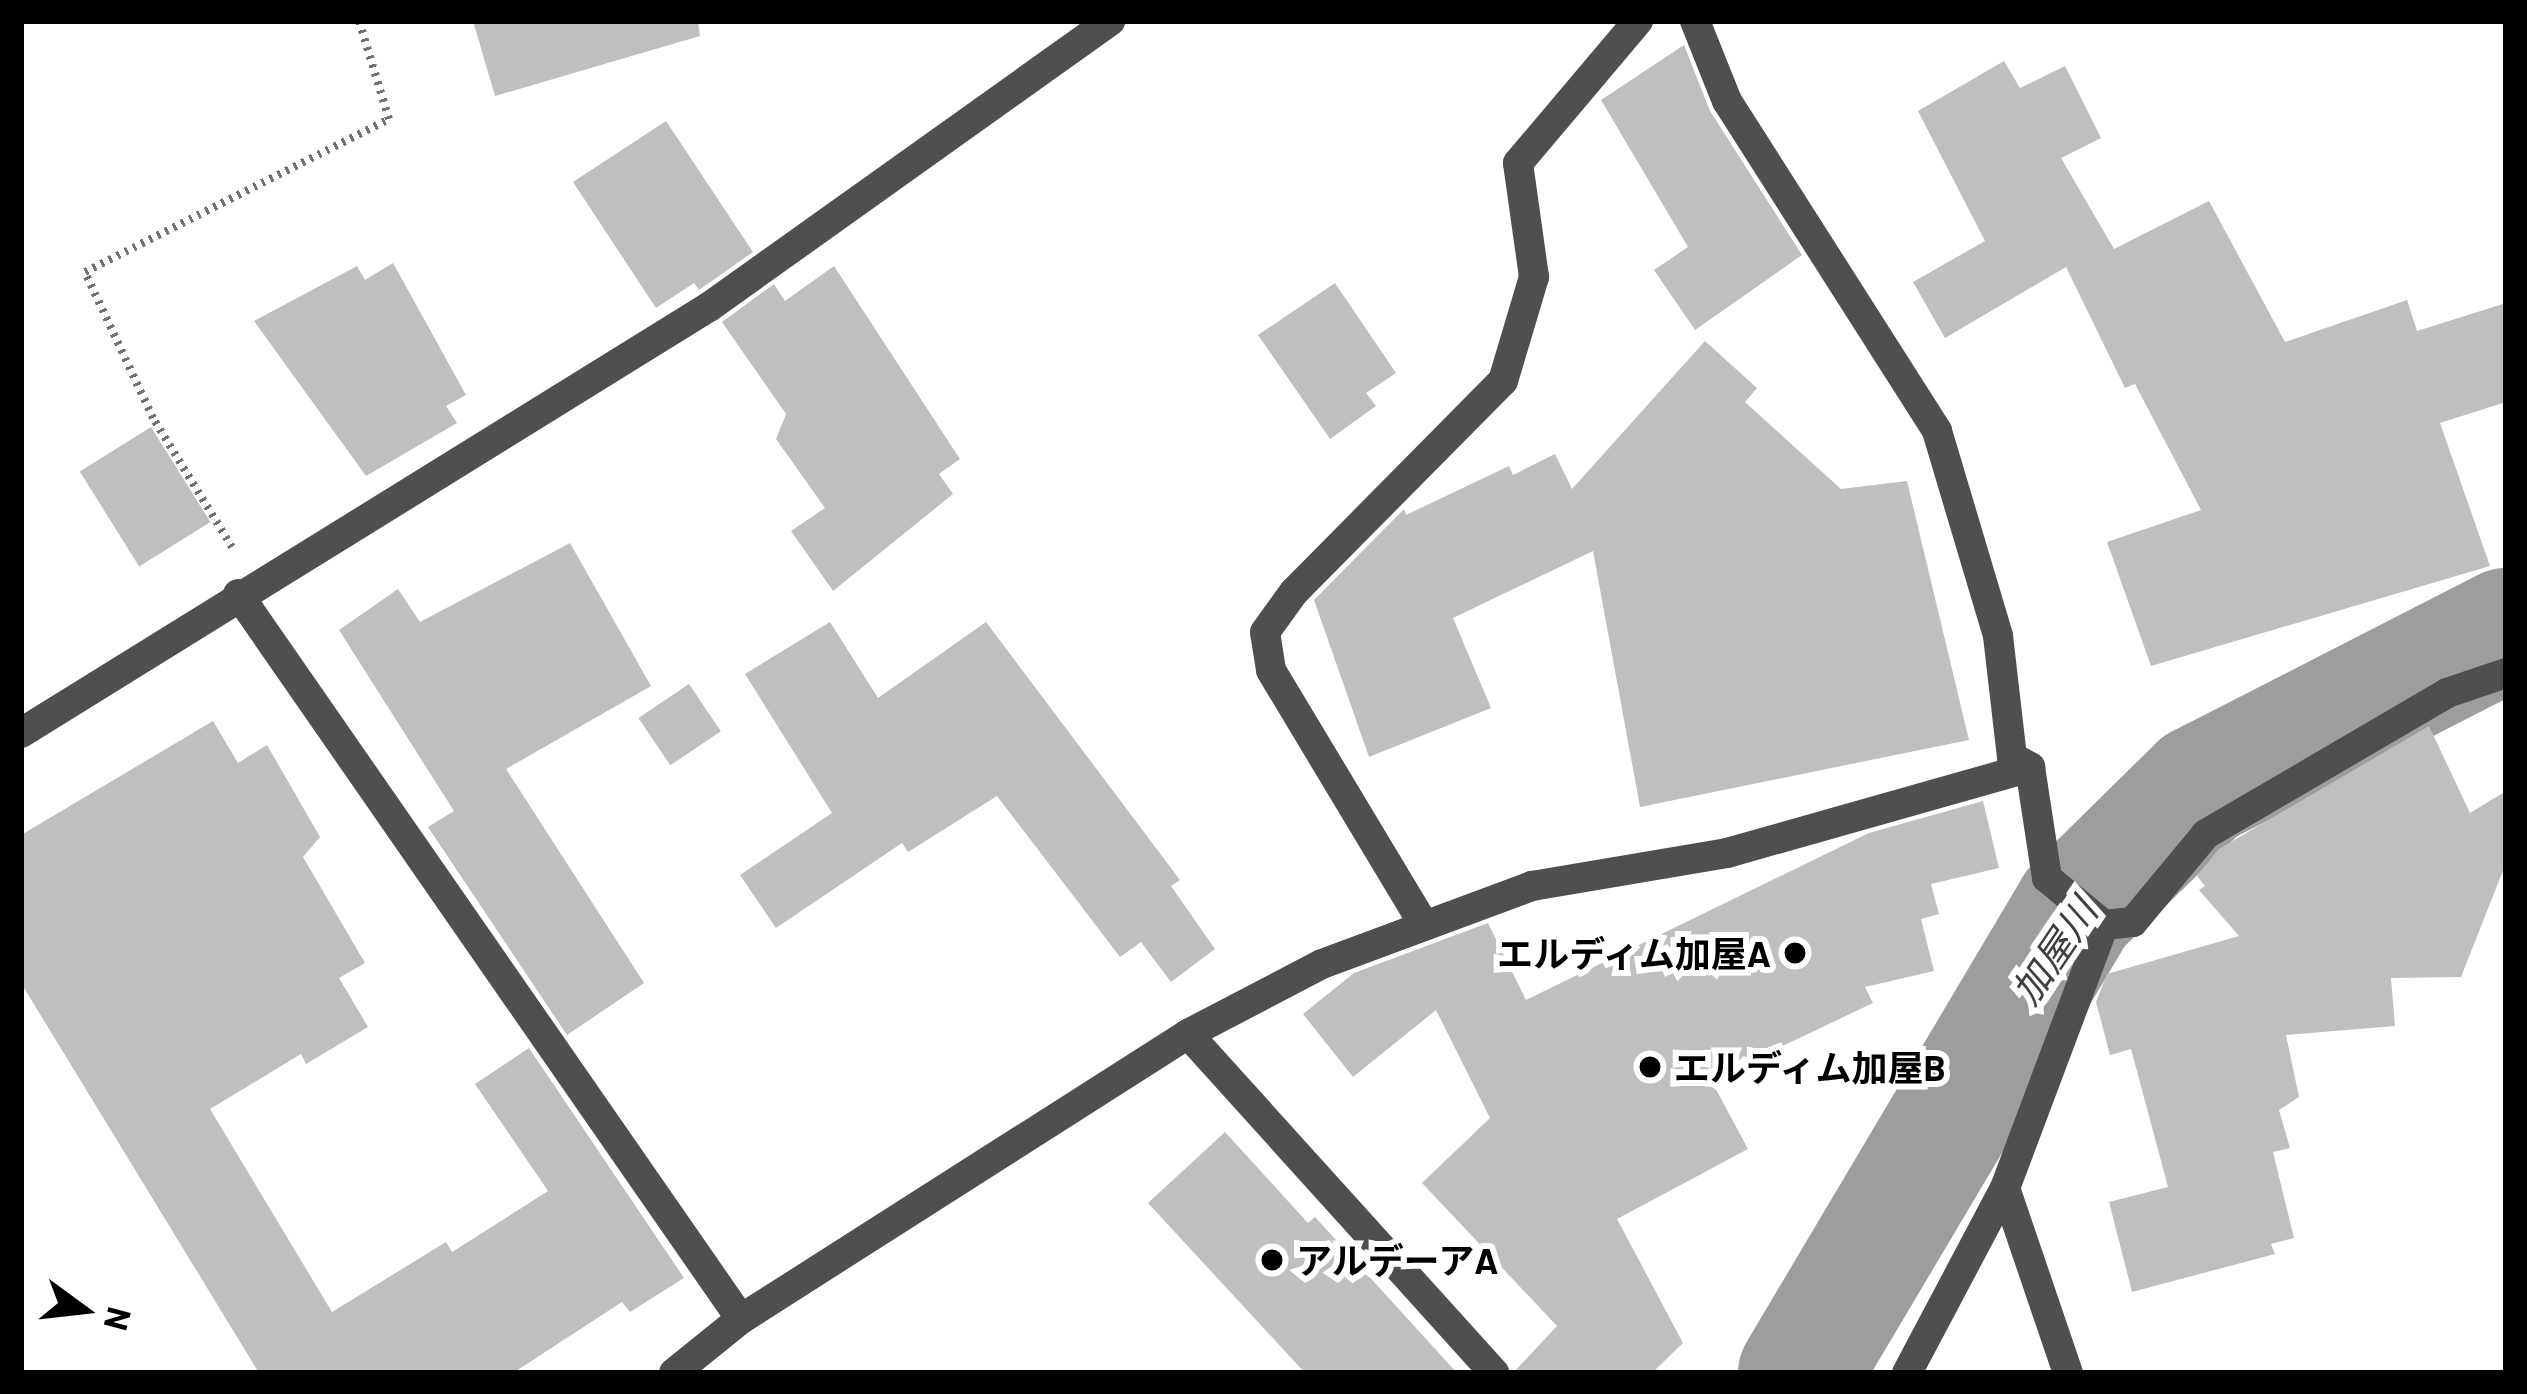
<!DOCTYPE html>
<html>
<head>
<meta charset="utf-8">
<style>
  body { margin:0 }
  #map { position:relative; width:2527px; height:1394px; overflow:hidden; background:#fff; font-family:Barlow,"Noto Sans JP",sans-serif }
  div>[style] { position:absolute }
  [style*='--x'] { left:calc(var(--x)*1px); top:calc(var(--y)*1px); width:calc(var(--w)*1px); rotate:calc(var(--a)*1deg) }
  .river>* { height:123px; margin:-61.5px; padding:0 61.5px; transform-origin:61.5px; border-radius:61.5px; background:#9d9d9d }
  .building>* { inset:0; background:#bfbfbf; transform-origin:0 0 }
  .path>* { height:8px; margin-top:-4px; transform-origin:0; background:repeating-linear-gradient(90deg,#717171 0 3px,transparent 0 9px) }
  .minor>* { height:30px; margin:-15px; padding:0 15px; transform-origin:15px; border-radius:15px; background:#4f4f4f }
  .dots>* { width:33px; height:33px; translate:-50% -50%; box-sizing:border-box; border:6px solid #fff; border-radius:50% }
  span { translate:-50% -50%; white-space:nowrap; text-align:center; line-height:1.15; -webkit-text-stroke:12px #fff; paint-order:stroke }
  .poi-label { font-size:36px; color:#000; font-weight:700 }
  .right { translate:-100% -50%; text-align:right }
  .left { translate:0 -50%; text-align:left }
  .water-label { font-size:39px; color:#3e3e3e; font-style:italic }
  .frame { position:absolute; inset:0; border:24px solid #000; pointer-events:none }
  .north { position:absolute; left:24px; top:1250px; width:120px; height:120px; -webkit-text-stroke:9px #fff; paint-order:stroke; rotate:105deg; font-size:33px; font-weight:700; line-height:48px; text-align:center; color:#000 }
  .north::after { content:''; display:block; margin:auto; width:42px; height:54px; background:#000; clip-path:polygon(50% 0,100% 100%,50% 72%,0 100%) }
</style>
</head>
<body>
<div id="map">
  <div class="river">
    <i style="--x:1799;--y:1373;--w:541;--a:-59.31"></i>
    <i style="--x:2075;--y:908;--w:174;--a:-44.5"></i>
    <i style="--x:2199;--y:786;--w:345;--a:-27.1"></i>
  </div>
  <div class="building">
    <i style="clip-path:polygon(473px 21px,698px 21px,700px 36px,495px 96px)"></i>
    <i style="clip-path:polygon(1684px 45px,1710px 111px,1802px 255px,1695px 330px,1654px 270px,1688px 247px,1601px 100px)"></i>
    <i style="clip-path:polygon(2004px 61px,2020px 88px,2065px 66px,2101px 138px,2061px 158px,2114px 249px,2209px 201px,2285px 342px,2407px 300px,2417px 331px,2506px 303px,2506px 402px,2440px 423px,2490px 566px,2151px 666px,2107px 542px,2201px 510px,2135px 384px,2125px 388px,2066px 267px,1945px 338px,1913px 282px,1985px 241px,1918px 111px)"></i>
    <i style="clip-path:polygon(666px 121px,753px 252px,699px 290px,694px 283px,656px 308px,573px 182px)"></i>
    <i style="clip-path:polygon(393px 263px,466px 395px,446px 406px,457px 423px,366px 476px,254px 321px,357px 266px,365px 280px)"></i>
    <i style="clip-path:polygon(834px 266px,960px 459px,939px 474px,953px 494px,833px 591px,791px 531px,825px 508px,776px 439px,786px 414px,722px 322px,774px 284px,785px 301px)"></i>
    <i style="clip-path:polygon(1335px 283px,1396px 373px,1366px 393px,1376px 406px,1330px 439px,1258px 335px)"></i>
    <i style="clip-path:polygon(1705px 341px,1757px 388px,1745px 402px,1841px 489px,1907px 481px,1969px 740px,1640px 807px,1593px 551px,1453px 618px,1491px 708px,1369px 757px,1314px 600px,1404px 509px,1406px 515px,1509px 466px,1513px 475px,1555px 454px,1572px 489px)"></i>
    <i style="left:151px;top:427px;width:112px;height:84px;rotate:58deg"></i>
    <i style="clip-path:polygon(570px 543px,651px 686px,506px 769px,644px 983px,567px 1035px,428px 827px,454px 811px,339px 630px,398px 589px,420px 622px)"></i>
    <i style="clip-path:polygon(830px 622px,878px 698px,986px 622px,1180px 880px,1171px 886px,1215px 949px,1171px 982px,1141px 942px,1120px 957px,997px 796px,908px 852px,902px 843px,776px 928px,740px 875px,832px 813px,745px 674px)"></i>
    <i style="left:689px;top:684px;width:57px;height:61px;rotate:56deg"></i>
    <i style="clip-path:polygon(213px 721px,238px 763px,267px 745px,320px 837px,303px 857px,365px 963px,339px 978px,368px 1027px,306px 1064px,301px 1054px,210px 1109px,332px 1312px,446px 1242px,452px 1252px,548px 1191px,475px 1084px,529px 1048px,684px 1278px,630px 1312px,622px 1302px,513px 1373px,259px 1373px,21px 983px,21px 835px)"></i>
    <i style="clip-path:polygon(2429px 726px,2470px 813px,2506px 791px,2506px 863px,2461px 977px,2391px 978px,2395px 1026px,2286px 1035px,2299px 1097px,2279px 1110px,2290px 1148px,2273px 1152px,2294px 1238px,2271px 1244px,2275px 1254px,2132px 1292px,2109px 1202px,2168px 1187px,2131px 1049px,2110px 1055px,2096px 1002px,2107px 974px,2239px 936px,2199px 890px,2205px 886px,2197px 876px,2219px 849px)"></i>
    <i style="clip-path:polygon(1983px 801px,1999px 868px,1931px 884px,1939px 914px,1921px 919px,1934px 971px,1865px 987px,1873px 1003px,1711px 1080px,1748px 1149px,1617px 1219px,1683px 1343px,1652px 1373px,1513px 1373px,1557px 1326px,1422px 1183px,1490px 1118px,1436px 1010px,1353px 1077px,1303px 1014px,1354px 973px,1488px 923px,1526px 1000px,1869px 833px)"></i>
    <i style="clip-path:polygon(1225px 1132px,1308px 1223px,1315px 1217px,1457px 1373px,1305px 1373px,1148px 1203px)"></i>
  </div>
  <div class="path">
    <i style="--x:232;--y:547;--w:151;--a:-121.5"></i>
    <i style="--x:153;--y:418;--w:161;--a:-115"></i>
    <i style="--x:85;--y:272;--w:340;--a:-26.7"></i>
    <i style="--x:389;--y:119;--w:102;--a:-107"></i>
  </div>
  <div class="minor">
    <i style="--x:1695;--y:21;--w:86;--a:68.2"></i>
    <i style="--x:1727;--y:101;--w:391;--a:57.5"></i>
    <i style="--x:1937;--y:431;--w:214;--a:73.4"></i>
    <i style="--x:1998;--y:636;--w:122;--a:83.4"></i>
    <i style="--x:2012;--y:757;--w:21;--a:29"></i>
    <i style="--x:2030;--y:767;--w:112;--a:81.3"></i>
    <i style="--x:2047;--y:878;--w:74;--a:39.5"></i>
    <i style="--x:2104;--y:925;--w:29;--a:-6"></i>
    <i style="--x:2133;--y:922;--w:114;--a:-50.3"></i>
    <i style="--x:2206;--y:834;--w:279;--a:-30.3"></i>
    <i style="--x:2447;--y:693;--w:62;--a:-18.7"></i>
    <i style="--x:238;--y:594;--w:882;--a:55.25"></i>
    <i style="--x:21;--y:733;--w:809;--a:-31.77"></i>
    <i style="--x:709;--y:307;--w:493;--a:-35.5"></i>
    <i style="--x:1424;--y:925;--w:297;--a:-121"></i>
    <i style="--x:1271;--y:670;--w:38;--a:-99"></i>
    <i style="--x:1265;--y:632;--w:49;--a:-54.1"></i>
    <i style="--x:1294;--y:592;--w:297;--a:-45.3"></i>
    <i style="--x:1503;--y:381;--w:109;--a:-73.4"></i>
    <i style="--x:1534;--y:277;--w:115;--a:-98"></i>
    <i style="--x:1518;--y:163;--w:186;--a:-49.8"></i>
    <i style="--x:1188;--y:1034;--w:457;--a:47.9"></i>
    <i style="--x:2005;--y:1188;--w:195;--a:71.2"></i>
    <i style="--x:674;--y:1373;--w:86;--a:-38.9"></i>
    <i style="--x:741;--y:1319;--w:530;--a:-32.52"></i>
    <i style="--x:1188;--y:1034;--w:151;--a:-27.6"></i>
    <i style="--x:1322;--y:964;--w:224;--a:-20.4"></i>
    <i style="--x:1532;--y:886;--w:198;--a:-9.6"></i>
    <i style="--x:1727;--y:853;--w:315;--a:-15.8"></i>
    <i style="--x:1907;--y:1373;--w:209;--a:-62.1"></i>
    <i style="--x:2005;--y:1188;--w:281;--a:-69.4"></i>
  </div>
  <div class="dots">
    <i style="left:1795px;top:953px;background:#000"></i>
    <i style="left:1650px;top:1067px;background:#000"></i>
    <i style="left:1272px;top:1260px;background:#000"></i>
  </div>
  <div class="poi-label">
    <span class="right" style="left:1771px;top:953px">エルディム加屋A</span>
    <span class="left" style="left:1674px;top:1067px">エルディム加屋B</span>
    <span class="left" style="left:1296px;top:1260px">アルデーアA</span>
  </div>
  <div class="water-label">
    <span style="left:2054px;top:951px;rotate:-56deg">加屋川</span>
  </div>
  <div class="frame"></div>
  <div class="north">N</div>
</div>
</body>
</html>
